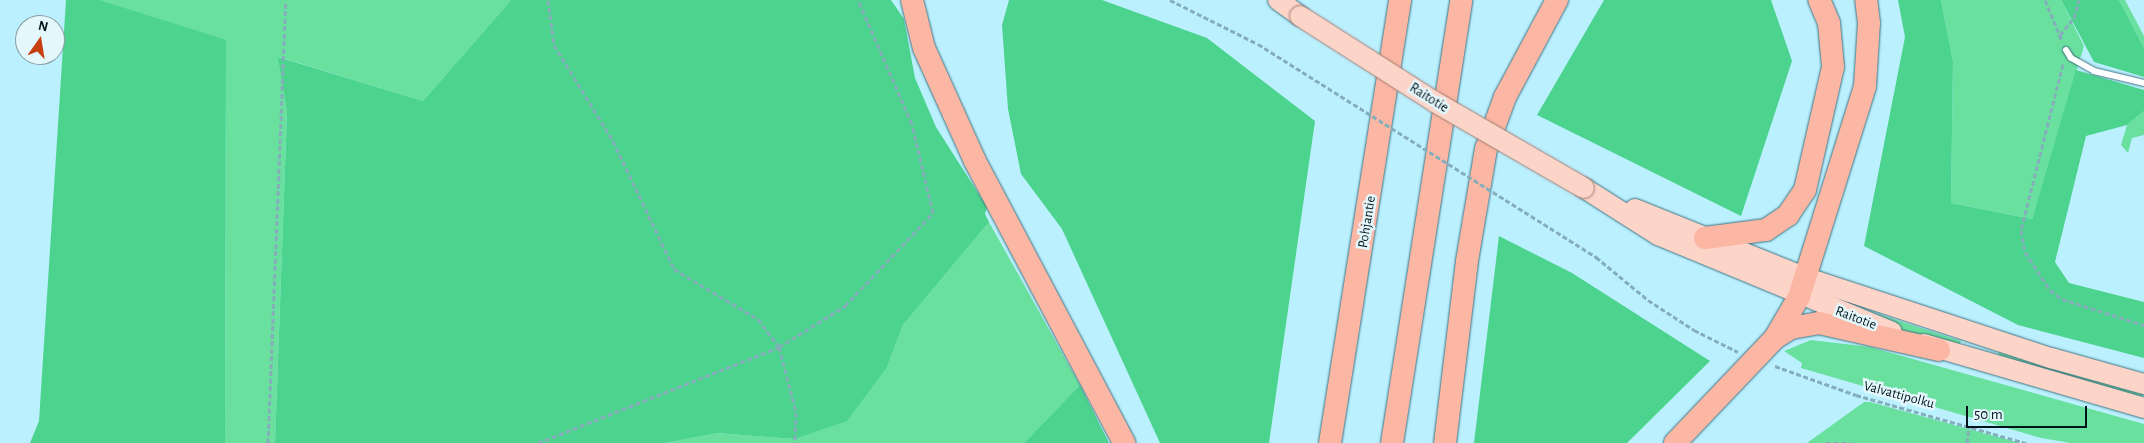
<!DOCTYPE html>
<html>
<head>
<meta charset="utf-8">
<style>
  body { margin:0 }
  #map { position:relative; width:2144px; height:443px; overflow:hidden; background:#bbf0ff; font-family:"Alegreya Sans",sans-serif }
  div>[style] { position:absolute }
  [style*='--x'] { left:calc(var(--x)*1px); top:calc(var(--y)*1px); width:calc(var(--w)*1px); rotate:calc(var(--a)*1deg) }
  .green>* { inset:0; background:#6ae09f; transform-origin:0 0 }
  .forest>* { inset:0; background:#4cd38d }
  .path>* { height:3px; margin-top:-1.5px; transform-origin:0; background:repeating-linear-gradient(90deg,#83aeba 0 5px,transparent 0 7.5px) }
  .roads { filter:drop-shadow(0 0 1px #417380) drop-shadow(0 0 1px #417380) }
  .service>* { height:6px; margin:-3px; padding:0 3px; transform-origin:3px; border-radius:3px; background:#fff }
  .primary>* { height:20px; margin:-10px; padding:0 10px; transform-origin:10px; border-radius:10px; background:#fdd4c8 }
  .motorway>* { height:22px; margin:-11px; padding:0 11px; transform-origin:11px; border-radius:11px; background:#fbb7a4 }
  .path-bridge>* { height:3px; margin-top:-1.5px; transform-origin:0; background:repeating-linear-gradient(90deg,#83aeba 0 5px,transparent 0 7.5px) }
  .bridges { filter:drop-shadow(0 0 1px #a47e74) drop-shadow(0 0 1px #a47e74) }
  .primary-bridge>* { height:20px; margin:-10px; padding:0 10px; transform-origin:10px; border-radius:10px; background:#fdd4c8 }
  span { translate:-50% -50%; white-space:nowrap; text-align:center; line-height:1.15; -webkit-text-stroke:5px #e3f7fd; paint-order:stroke }
  .street-label { font-size:14px; color:#02151a }
  .north { position:absolute; left:15px; top:15px; width:50px; height:50px; box-sizing:border-box; background:#e3f7fd; border:1px solid #899da2; border-radius:50%; rotate:13deg; font-size:14px; font-weight:700; line-height:20px; text-align:center; color:#02151a }
  .north::after { content:''; display:block; margin:auto; width:18px; height:22px; background:#c63f0f; clip-path:polygon(50% 0,100% 100%,50% 72%,0 100%) }
  .scale { position:absolute; left:1966px; top:406px; width:121px; height:22px; box-sizing:border-box; border:2px solid #02151a; border-top:0; padding-left:6px; font-size:15px; line-height:18px; white-space:nowrap; color:#02151a; -webkit-text-stroke:4px #e3f7fd; paint-order:stroke }
</style>
</head>
<body>
<div id="map">
  <div class="green">
    <i style="clip-path:polygon(511px 0,423px 101px,279px 57px,287px 112px,275px 443px,225px 443px,226px 41px,100px 0)"></i>
    <i style="clip-path:polygon(1941px 0,2061px 0,2084px 46px,2032px 219px,1951px 203px,1953px 62px)"></i>
    <i style="clip-path:polygon(2119px 0,2125px 0,2144px 36px,2144px 48px)"></i>
    <i style="clip-path:polygon(2144px 111px,2144px 135px,2132px 138px,2128px 153px,2121px 145px,2127px 125px)"></i>
    <i style="clip-path:polygon(989px 222px,1080px 385px,1024px 443px,665px 443px,716px 433px,794px 439px,887px 367px,903px 325px)"></i>
    <i style="clip-path:polygon(1850px 305px,1961px 341px,1958px 349px,1889px 325px)"></i>
    <i style="clip-path:polygon(1811px 340px,1870px 347px,2144px 424px,2144px 443px,2071px 443px,2041px 438px,1801px 368px,1802px 363px,1784px 351px)"></i>
    <i style="left:1999px;top:352px;width:150px;height:9px;rotate:15deg"></i>
    <i style="clip-path:polygon(1864px 402px,1870px 402px,2020px 443px,1807px 443px)"></i>
  </div>
  <div class="forest">
    <i style="clip-path:polygon(66px 0,100px 0,226px 40px,225px 443px,30px 443px,39px 421px)"></i>
    <i style="clip-path:polygon(511px 0,891px 0,904px 19px,915px 78px,936px 127px,987px 207px,985px 214px,989px 222px,903px 325px,887px 367px,847px 421px,794px 439px,717px 433px,665px 443px,275px 443px,287px 112px,278px 57px,423px 101px)"></i>
    <i style="clip-path:polygon(1009px 0,1102px 0,1207px 38px,1315px 121px,1269px 443px,1160px 443px,1062px 229px,1021px 174px,1008px 109px,1002px 25px)"></i>
    <i style="clip-path:polygon(1604px 0,1771px 0,1792px 61px,1741px 216px,1537px 115px)"></i>
    <i style="clip-path:polygon(1898px 0,1941px 0,1953px 62px,1951px 203px,2032px 219px,2076px 70px,2144px 90px,2144px 111px,2127px 125px,2086px 136px,2055px 262px,2069px 283px,2144px 302px,2144px 358px,2018px 325px,1864px 246px,1905px 37px)"></i>
    <i style="clip-path:polygon(2061px 0,2119px 0,2144px 48px,2144px 77px,2094px 62px)"></i>
    <i style="clip-path:polygon(1499px 236px,1572px 273px,1710px 361px,1627px 443px,1474px 443px)"></i>
    <i style="clip-path:polygon(1080px 385px,1109px 443px,1024px 443px)"></i>
  </div>
  <div class="path">
    <i style="--x:548;--y:0;--w:45;--a:82.4"></i>
    <i style="--x:554;--y:45;--w:113;--a:58.4"></i>
    <i style="--x:613;--y:141;--w:142;--a:64.5"></i>
    <i style="--x:674;--y:269;--w:98;--a:30.8"></i>
    <i style="--x:758;--y:319;--w:35;--a:53"></i>
    <i style="--x:779;--y:347;--w:67;--a:75.3"></i>
    <i style="--x:796;--y:412;--w:31;--a:92"></i>
    <i style="--x:1170;--y:0;--w:98;--a:26.6"></i>
    <i style="--x:2045;--y:0;--w:44;--a:67.5"></i>
    <i style="--x:2060;--y:35;--w:22;--a:-51"></i>
    <i style="--x:2074;--y:18;--w:19;--a:-74"></i>
    <i style="--x:2063;--y:64;--w:171;--a:104.2"></i>
    <i style="--x:2021;--y:230;--w:22;--a:80"></i>
    <i style="--x:2025;--y:252;--w:45;--a:56.7"></i>
    <i style="--x:2050;--y:290;--w:15;--a:37"></i>
    <i style="--x:2062;--y:299;--w:86;--a:17.6"></i>
    <i style="--x:1596;--y:257;--w:67;--a:39.6"></i>
    <i style="--x:1648;--y:300;--w:55;--a:33.1"></i>
    <i style="--x:1694;--y:330;--w:49;--a:26.6"></i>
    <i style="--x:1775;--y:366;--w:86;--a:19.7"></i>
    <i style="--x:1856;--y:395;--w:177;--a:15.8"></i>
    <i style="--x:268;--y:443;--w:443;--a:-87.7"></i>
    <i style="--x:538;--y:443;--w:259;--a:-21.7"></i>
    <i style="--x:779;--y:347;--w:78;--a:-31.8"></i>
    <i style="--x:845;--y:306;--w:128;--a:-46.6"></i>
    <i style="--x:933;--y:213;--w:91;--a:-103.3"></i>
    <i style="--x:912;--y:124;--w:135;--a:-113.5"></i>
    <i style="--x:1826;--y:443;--w:25;--a:0"></i>
    <i style="--x:1967;--y:443;--w:17;--a:-83"></i>
  </div>
  <div class="roads">
    <div class="service">
      <i style="--x:2066;--y:50;--w:9;--a:58"></i>
      <i style="--x:2071;--y:58;--w:26;--a:29"></i>
      <i style="--x:2094;--y:71;--w:51;--a:13.5"></i>
    </div>
    <div class="primary">
      <i style="--x:1278;--y:0;--w:27;--a:36"></i>
      <i style="--x:1584;--y:188;--w:88;--a:32.4"></i>
      <i style="--x:1658;--y:235;--w:253;--a:22.5"></i>
      <i style="--x:1635;--y:209;--w:185;--a:21.9"></i>
      <i style="--x:1807;--y:278;--w:257;--a:18.2"></i>
      <i style="--x:2051;--y:358;--w:97;--a:15.6"></i>
      <i style="--x:1924;--y:344;--w:229;--a:16.2"></i>
    </div>
    <div class="motorway">
      <i style="--x:912;--y:0;--w:49;--a:76"></i>
      <i style="--x:924;--y:48;--w:124;--a:65.7"></i>
      <i style="--x:975;--y:161;--w:319;--a:62.1"></i>
      <i style="--x:1705;--y:238;--w:62;--a:-7.5"></i>
      <i style="--x:1766;--y:230;--w:27;--a:-34"></i>
      <i style="--x:1788;--y:215;--w:30;--a:-56"></i>
      <i style="--x:1805;--y:190;--w:126;--a:-77.2"></i>
      <i style="--x:1833;--y:67;--w:44;--a:-95.2"></i>
      <i style="--x:1829;--y:23;--w:25;--a:-113"></i>
      <i style="--x:1775;--y:338;--w:19;--a:-32"></i>
      <i style="--x:1791;--y:328;--w:28;--a:-10"></i>
      <i style="--x:1819;--y:323;--w:123;--a:12.7"></i>
      <i style="--x:1330;--y:443;--w:448;--a:-81"></i>
      <i style="--x:1392;--y:443;--w:448;--a:-81.1"></i>
      <i style="--x:1445;--y:443;--w:183;--a:-83.1"></i>
      <i style="--x:1467;--y:261;--w:114;--a:-80.4"></i>
      <i style="--x:1486;--y:149;--w:55;--a:-69.9"></i>
      <i style="--x:1505;--y:97;--w:110;--a:-61.8"></i>
      <i style="--x:1675;--y:443;--w:145;--a:-46.4"></i>
      <i style="--x:1775;--y:338;--w:48;--a:-59.7"></i>
      <i style="--x:1799;--y:297;--w:221;--a:-72.6"></i>
      <i style="--x:1865;--y:86;--w:63;--a:-86.4"></i>
      <i style="--x:1869;--y:23;--w:23;--a:-97"></i>
    </div>
  </div>
  <div class="path-bridge">
    <i style="--x:1258;--y:44;--w:400;--a:32.2"></i>
  </div>
  <div class="bridges">
    <div class="primary-bridge">
      <i style="--x:1300;--y:16;--w:160;--a:32.5"></i>
      <i style="--x:1435;--y:102;--w:172;--a:30"></i>
    </div>
  </div>
  <div class="street-label">
    <span style="left:1429px;top:98px;rotate:32deg">Raitotie</span>
    <span style="left:1367px;top:222px;rotate:-81deg">Pohjantie</span>
    <span style="left:1856px;top:318px;rotate:21deg">Raitotie</span>
    <span style="left:1899px;top:395px;rotate:15deg">Valvattipolku</span>
  </div>
  <div class="north">N</div>
  <div class="scale">50 m</div>
</div>
</body>
</html>
